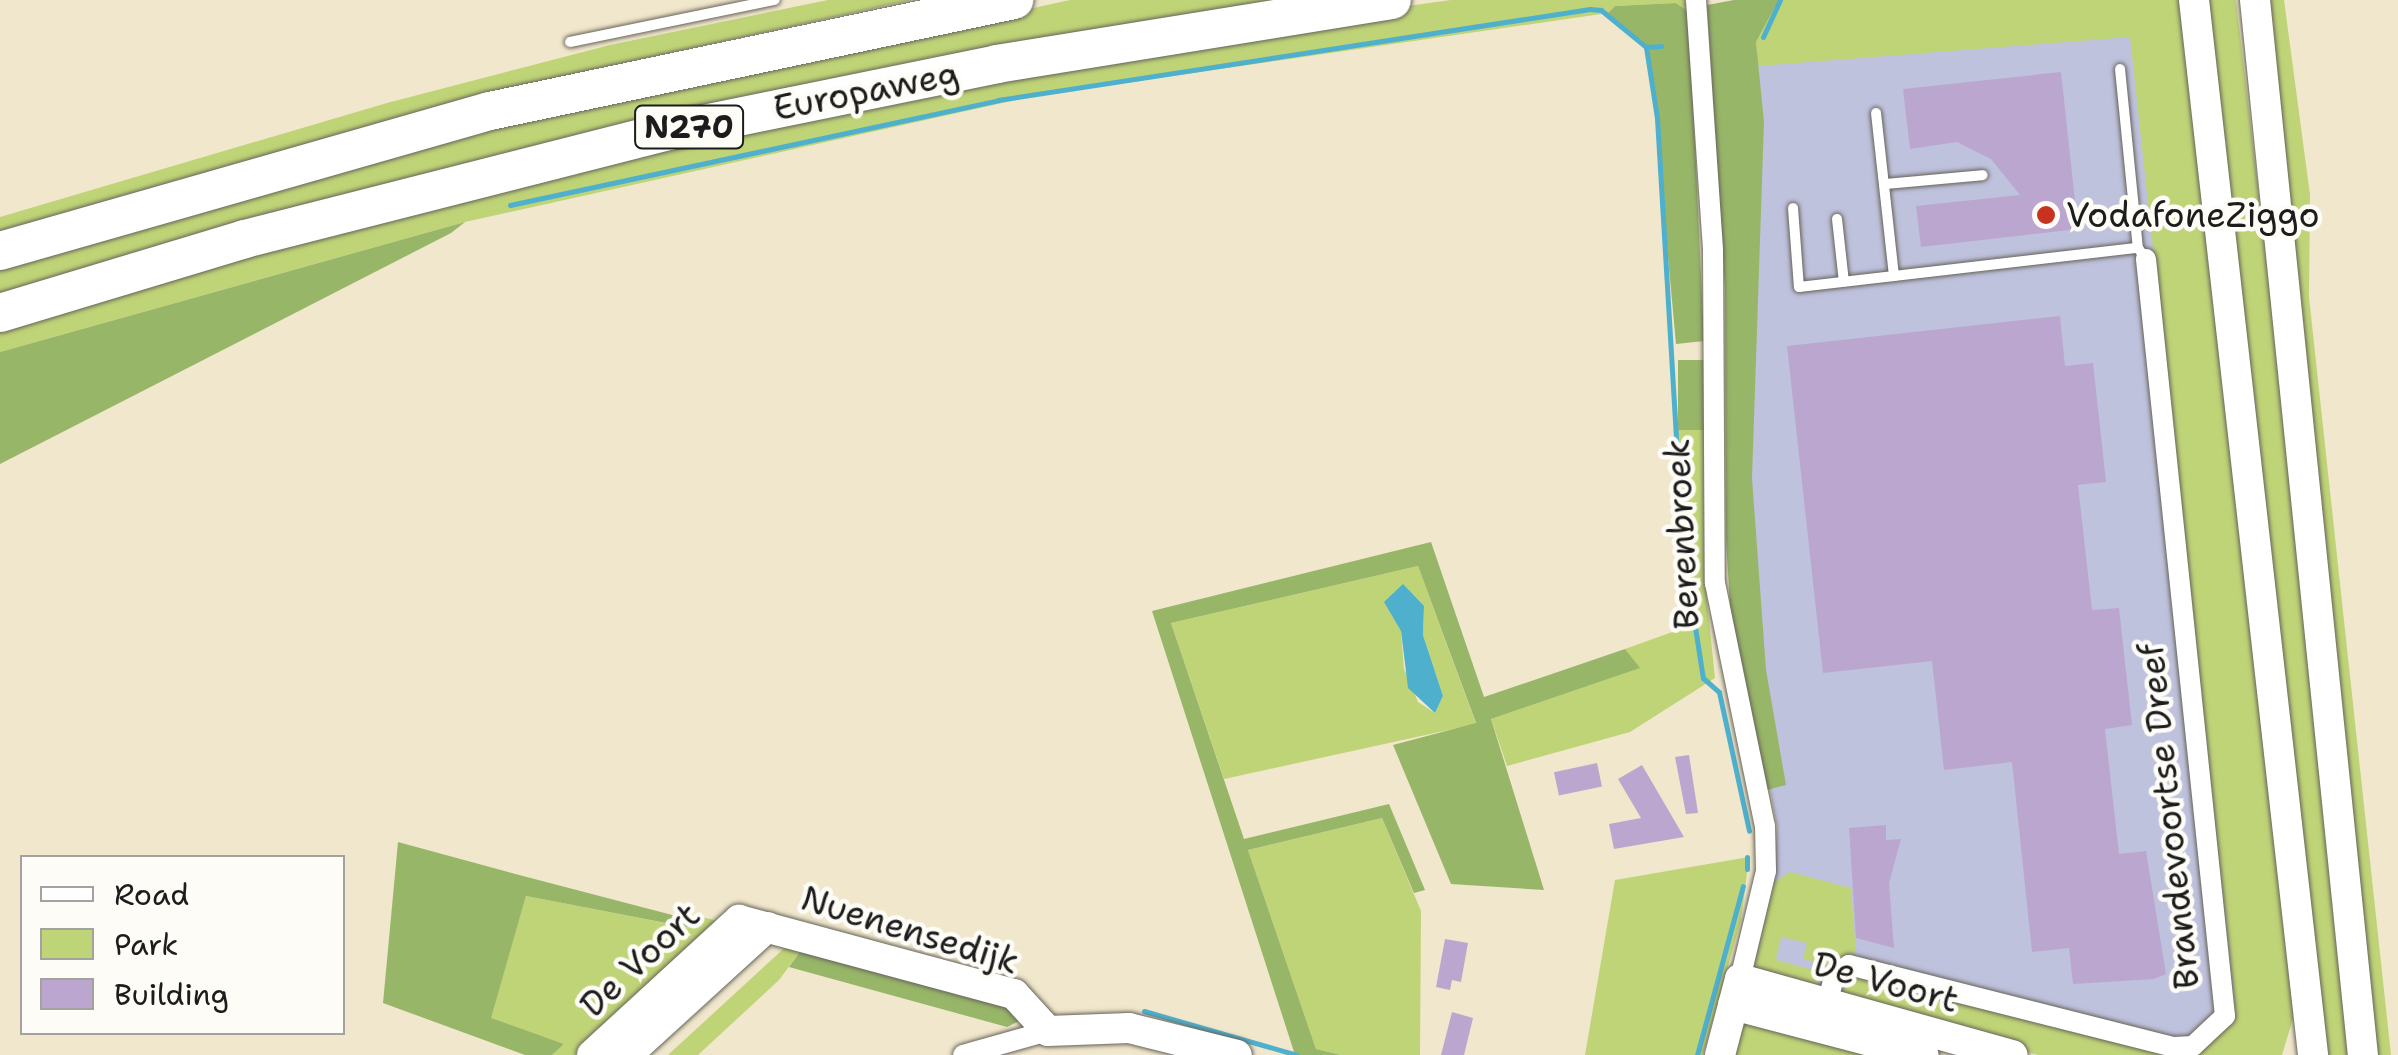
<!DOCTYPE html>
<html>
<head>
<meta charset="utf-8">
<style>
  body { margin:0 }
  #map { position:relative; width:2398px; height:1055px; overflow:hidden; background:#f0e7cc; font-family:"Shantell Sans",sans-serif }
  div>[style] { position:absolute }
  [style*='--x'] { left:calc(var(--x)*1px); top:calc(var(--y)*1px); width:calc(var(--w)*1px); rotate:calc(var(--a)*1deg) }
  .industrial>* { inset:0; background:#bfc2dd }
  .green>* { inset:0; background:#bfd477 }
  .forest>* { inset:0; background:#97b668; transform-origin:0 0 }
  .water>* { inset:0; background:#4eb0cd }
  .stream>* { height:5px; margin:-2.5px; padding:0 2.5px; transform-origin:2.5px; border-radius:2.5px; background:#4eb0cd }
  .building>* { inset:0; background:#bba6d0; transform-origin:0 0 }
  .roads { filter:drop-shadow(0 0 2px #66635a) drop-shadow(0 0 2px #66635a) }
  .lane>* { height:10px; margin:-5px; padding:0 5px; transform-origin:5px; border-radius:5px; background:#fff }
  .street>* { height:20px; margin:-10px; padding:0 10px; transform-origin:10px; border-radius:10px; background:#fff }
  .secondary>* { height:30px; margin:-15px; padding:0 15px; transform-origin:15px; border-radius:15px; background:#fff }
  .highway>* { height:38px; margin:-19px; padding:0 19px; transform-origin:19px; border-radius:19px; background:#fff }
  .dots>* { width:28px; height:28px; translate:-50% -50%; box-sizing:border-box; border:5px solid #fdfcf7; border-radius:50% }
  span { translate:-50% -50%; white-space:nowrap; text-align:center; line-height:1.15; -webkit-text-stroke:9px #fdfcf7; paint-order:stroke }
  .shield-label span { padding:2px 8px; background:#fdfcf7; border:2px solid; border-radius:8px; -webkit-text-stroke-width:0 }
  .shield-label { font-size:32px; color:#1c1c1c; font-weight:700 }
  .street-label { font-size:35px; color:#1c1c1c }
  .poi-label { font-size:35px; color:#1c1c1c }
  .left { translate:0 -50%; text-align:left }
  .legend { position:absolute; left:20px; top:855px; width:325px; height:180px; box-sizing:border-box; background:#fdfcf7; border:2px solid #a3a29f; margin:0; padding:12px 18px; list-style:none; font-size:30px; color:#1c1c1c }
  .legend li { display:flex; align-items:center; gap:20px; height:50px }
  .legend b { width:50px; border:2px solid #a3a29f }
</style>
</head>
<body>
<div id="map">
  <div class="industrial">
    <i style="clip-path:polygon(2165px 9px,2267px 1040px,2089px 1055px,1761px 973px,1753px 960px,1774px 878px,1777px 826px,1744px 654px,1746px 57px)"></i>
  </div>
  <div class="green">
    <i style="clip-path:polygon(828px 0,911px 0,523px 85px,0 232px,0 217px,387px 103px,610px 45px)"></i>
    <i style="clip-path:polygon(1070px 0,1316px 0,0 300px,0 262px,423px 141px)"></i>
    <i style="clip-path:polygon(1451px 0,1685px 0,1686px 10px,1676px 3px,1615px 6px,1608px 13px,1034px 96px,465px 222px,0 352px,0 330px,276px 249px,665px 149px,1225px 31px)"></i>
    <i style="clip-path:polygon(1779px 0,2185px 0,2297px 1005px,2282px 1055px,2038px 1055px,1853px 1006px,1842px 994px,1852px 975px,2165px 1050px,2232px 1016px,2235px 1002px,2130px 37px,1758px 66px,1756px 42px)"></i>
    <i style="clip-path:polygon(2203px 0,2236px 0,2359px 1055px,2319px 1055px)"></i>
    <i style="clip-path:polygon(2270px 0,2284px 0,2310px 195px,2309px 297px,2391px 1055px,2368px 1055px)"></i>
    <i style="clip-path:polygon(1678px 429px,1705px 430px,1705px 582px,1715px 678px,1630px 732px,1507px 766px,1491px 719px,1639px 668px,1625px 649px,1689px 626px,1677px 557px)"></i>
    <i style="clip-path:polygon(evenodd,1418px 566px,1476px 724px,1224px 779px,1171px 623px,1418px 566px,1424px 606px,1423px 635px,1443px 696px,1435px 713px,1418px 702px,1404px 669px,1401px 631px,1424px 606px)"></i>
    <i style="clip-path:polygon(1382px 818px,1421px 911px,1420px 1055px,1341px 1055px,1316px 1049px,1248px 850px)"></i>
    <i style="clip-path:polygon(1749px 857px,1741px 920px,1703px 1055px,1585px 1055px,1615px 880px)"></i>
    <i style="clip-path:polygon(1790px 872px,1851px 888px,1856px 952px,1828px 965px,1803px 959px,1807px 943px,1781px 937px,1776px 960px,1824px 973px,1814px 989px,1758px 974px,1755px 966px,1772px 884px)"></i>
    <i style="clip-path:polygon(526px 896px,691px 928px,702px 917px,730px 924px,575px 1055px,552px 1055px,564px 1044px,490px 1019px)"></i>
    <i style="clip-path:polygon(792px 941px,805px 945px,779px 980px,698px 1055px,668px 1055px)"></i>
    <i style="clip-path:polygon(1743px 1020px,1909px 1055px,1726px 1055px)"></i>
  </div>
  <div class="forest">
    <i style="clip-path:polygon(1734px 0,1779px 0,1756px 42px,1764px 122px,1752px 478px,1766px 670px,1786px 785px,1767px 790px,1732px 639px,1726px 539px,1725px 289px,1707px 5px)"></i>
    <i style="clip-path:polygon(1676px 3px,1689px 12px,1704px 341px,1676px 344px,1649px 50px,1608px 13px,1615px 6px)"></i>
    <i style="clip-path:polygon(465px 222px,451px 233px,0 464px,0 352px)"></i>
    <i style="left:1705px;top:360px;width:70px;height:27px;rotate:90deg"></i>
    <i style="clip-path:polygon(1431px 542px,1484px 697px,1625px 649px,1640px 668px,1491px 719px,1544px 890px,1451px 884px,1393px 745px,1476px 723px,1418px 566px,1171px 623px,1244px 839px,1389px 804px,1425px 890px,1414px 893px,1382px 818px,1248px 850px,1316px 1049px,1341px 1055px,1295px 1055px,1152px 611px)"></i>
    <i style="clip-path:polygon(398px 842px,523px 876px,699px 922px,692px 928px,526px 896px,491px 1018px,564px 1044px,552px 1055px,525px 1055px,383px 1003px)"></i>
    <i style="clip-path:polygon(805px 945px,1014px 1008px,1021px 1020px,1007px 1027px,789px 967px)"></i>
  </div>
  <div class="water">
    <i style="clip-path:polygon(1403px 584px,1424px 606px,1423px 635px,1443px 696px,1435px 713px,1408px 688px,1401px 631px,1384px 602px)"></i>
  </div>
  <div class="stream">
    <i style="--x:1763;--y:37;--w:41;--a:-65.3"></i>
    <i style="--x:1661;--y:46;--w:15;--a:176"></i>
    <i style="--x:1646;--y:47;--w:72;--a:81.2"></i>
    <i style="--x:1657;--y:118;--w:426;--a:86.6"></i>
    <i style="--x:1682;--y:543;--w:137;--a:81.2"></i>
    <i style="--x:1703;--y:678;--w:21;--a:41"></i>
    <i style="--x:1719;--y:692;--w:142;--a:77.8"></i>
    <i style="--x:510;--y:205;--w:499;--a:-12.1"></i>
    <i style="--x:998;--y:100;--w:599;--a:-8.74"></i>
    <i style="--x:1590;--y:9;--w:11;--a:5"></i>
    <i style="--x:1601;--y:10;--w:58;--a:39.4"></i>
    <i style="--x:1747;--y:869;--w:12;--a:-90"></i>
    <i style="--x:1144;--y:1011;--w:159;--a:16"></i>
    <i style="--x:1697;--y:1055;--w:175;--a:-74.8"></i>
  </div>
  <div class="building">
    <i style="clip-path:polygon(2061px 72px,2078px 229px,1921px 247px,1916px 206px,2020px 195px,1991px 159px,1957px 142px,1910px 149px,1903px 89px)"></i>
    <i style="clip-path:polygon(2060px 316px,2065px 366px,2093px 363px,2106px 482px,2078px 485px,2092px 610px,2119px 608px,2132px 725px,2105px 729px,2119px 854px,2146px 851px,2166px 974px,2154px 979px,2073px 984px,2069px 948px,2032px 952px,2012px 762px,1944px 770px,1932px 661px,1823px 673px,1787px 346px)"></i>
    <i style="clip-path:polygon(1689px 755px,1698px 813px,1686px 814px,1675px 757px)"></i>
    <i style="left:1597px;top:763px;width:24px;height:44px;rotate:78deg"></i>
    <i style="clip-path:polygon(1642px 765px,1684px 837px,1614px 849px,1609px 824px,1641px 818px,1618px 779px)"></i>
    <i style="clip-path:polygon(1886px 825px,1886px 840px,1901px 839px,1889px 883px,1894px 948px,1856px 938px,1849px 828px)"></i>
    <i style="clip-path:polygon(1445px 939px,1468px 943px,1461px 982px,1452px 980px,1450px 990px,1436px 987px)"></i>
    <i style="clip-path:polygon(1452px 1012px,1473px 1018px,1464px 1055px,1441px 1055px)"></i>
  </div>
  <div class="roads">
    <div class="lane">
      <i style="--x:570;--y:42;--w:209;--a:-11.6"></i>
      <i style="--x:2120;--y:69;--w:180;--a:84.3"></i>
      <i style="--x:1876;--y:113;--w:164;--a:83.7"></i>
      <i style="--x:1885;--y:184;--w:98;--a:-5.2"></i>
      <i style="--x:1793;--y:208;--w:79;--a:85.7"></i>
      <i style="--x:1799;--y:287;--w:341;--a:-6.6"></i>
      <i style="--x:2138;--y:248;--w:14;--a:54"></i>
      <i style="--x:1837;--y:219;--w:63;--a:83.7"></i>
    </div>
    <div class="street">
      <i style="--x:1696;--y:0;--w:251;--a:86.1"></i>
      <i style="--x:1713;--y:250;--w:333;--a:89.7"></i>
      <i style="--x:1715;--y:583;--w:248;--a:78.4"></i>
      <i style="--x:1765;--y:826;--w:45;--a:88.7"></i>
      <i style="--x:1766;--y:871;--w:111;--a:103.5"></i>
      <i style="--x:1824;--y:1013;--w:37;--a:-74"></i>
      <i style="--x:1834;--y:977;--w:19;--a:-39"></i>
      <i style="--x:1849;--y:965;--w:335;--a:14.2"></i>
      <i style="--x:2174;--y:1047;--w:19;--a:-3"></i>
      <i style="--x:2193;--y:1046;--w:44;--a:-43.2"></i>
      <i style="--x:2225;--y:1016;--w:761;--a:-95.96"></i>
      <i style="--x:963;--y:1055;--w:88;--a:-15.8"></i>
    </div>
    <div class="secondary">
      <i style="--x:2194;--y:0;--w:1062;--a:83.56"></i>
      <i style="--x:2255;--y:0;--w:1061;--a:84.16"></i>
      <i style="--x:1733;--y:1005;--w:197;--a:14.7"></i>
      <i style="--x:592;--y:1055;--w:200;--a:-42.6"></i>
      <i style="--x:739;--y:920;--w:285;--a:15.1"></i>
      <i style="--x:1014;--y:994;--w:50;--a:47.4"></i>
      <i style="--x:1048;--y:1031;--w:81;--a:-2.1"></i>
      <i style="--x:1129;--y:1028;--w:111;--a:14"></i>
      <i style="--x:627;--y:1055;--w:190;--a:-42.4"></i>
      <i style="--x:1720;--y:1055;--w:79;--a:-75.3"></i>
      <i style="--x:1740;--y:979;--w:283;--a:15.6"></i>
    </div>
    <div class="highway">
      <i style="--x:0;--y:251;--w:510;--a:-15.95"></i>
      <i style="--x:490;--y:111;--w:536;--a:-11.96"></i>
      <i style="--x:0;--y:313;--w:256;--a:-16.8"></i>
      <i style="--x:245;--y:239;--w:438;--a:-14.3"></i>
      <i style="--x:669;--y:131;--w:335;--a:-11.5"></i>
      <i style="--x:997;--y:64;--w:400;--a:-9.2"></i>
    </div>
  </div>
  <div class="dots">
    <i style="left:2046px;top:215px;background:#c8321e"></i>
  </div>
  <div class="shield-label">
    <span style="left:689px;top:127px">N270</span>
  </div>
  <div class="street-label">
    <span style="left:866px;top:91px;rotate:-11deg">Europaweg</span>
    <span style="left:1682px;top:534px;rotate:-93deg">Berenbroek</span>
    <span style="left:2169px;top:816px;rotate:-96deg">Brandevoortse Dreef</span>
    <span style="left:910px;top:930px;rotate:17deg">Nuenensedijk</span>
    <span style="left:640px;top:960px;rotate:-43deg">De Voort</span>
    <span style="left:1886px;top:982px;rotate:15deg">De Voort</span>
  </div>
  <div class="poi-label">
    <span class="left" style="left:2066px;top:215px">VodafoneZiggo</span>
  </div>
  <ul class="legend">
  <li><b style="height:12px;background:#fff"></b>Road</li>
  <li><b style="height:28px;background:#bfd477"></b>Park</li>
  <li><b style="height:28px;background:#bba6d0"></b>Building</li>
  </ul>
</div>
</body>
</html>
